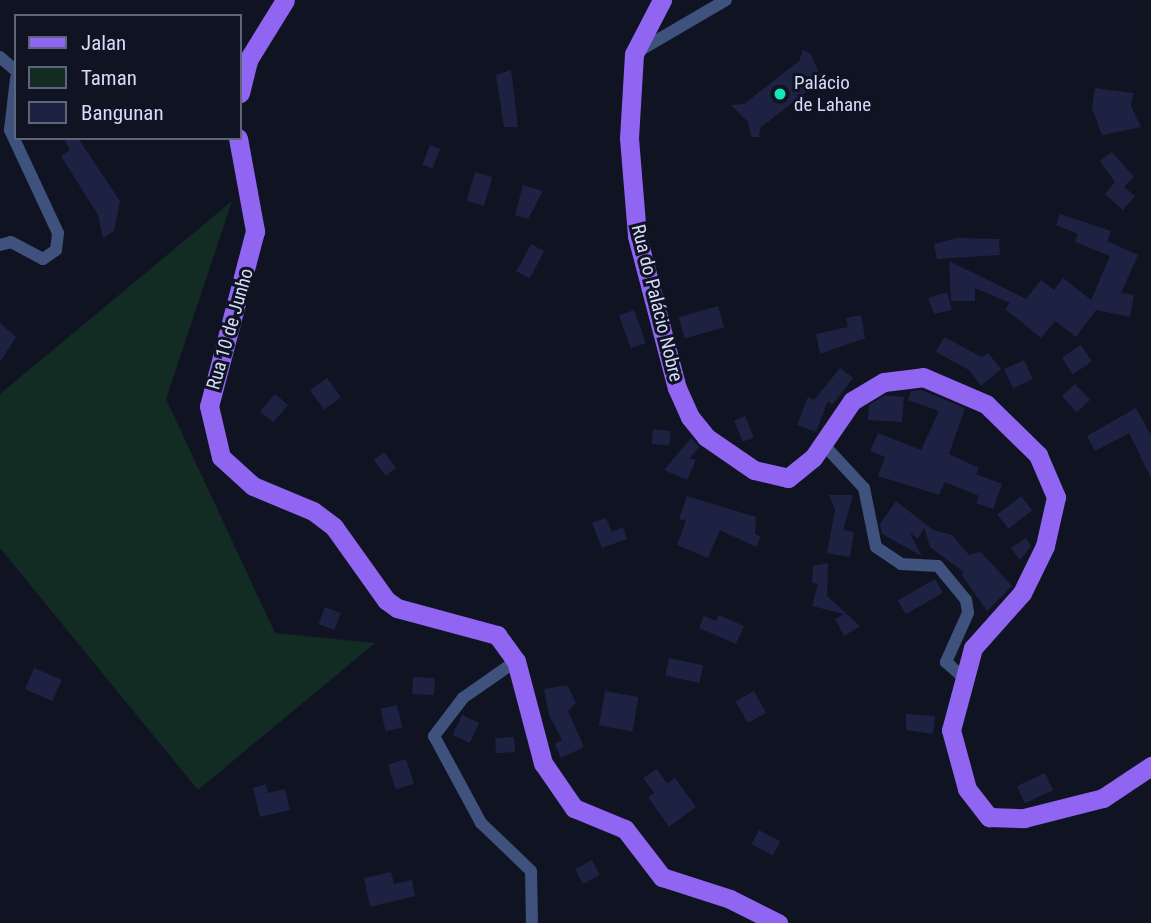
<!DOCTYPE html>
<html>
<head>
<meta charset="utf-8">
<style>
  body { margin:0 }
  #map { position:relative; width:1151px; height:923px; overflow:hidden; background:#101322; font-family:"Roboto Condensed",sans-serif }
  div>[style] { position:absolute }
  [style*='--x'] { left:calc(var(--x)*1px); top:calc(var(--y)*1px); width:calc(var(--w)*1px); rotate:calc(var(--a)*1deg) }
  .green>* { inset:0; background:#132c23 }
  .building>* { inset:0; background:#1d2242; transform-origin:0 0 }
  .street>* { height:12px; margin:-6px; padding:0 6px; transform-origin:6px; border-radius:6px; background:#3f517d }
  .primary>* { height:19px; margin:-9.5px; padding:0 9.5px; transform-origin:9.5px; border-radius:9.5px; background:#8f65f2 }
  .dots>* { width:19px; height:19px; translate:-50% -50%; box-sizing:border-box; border:4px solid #101322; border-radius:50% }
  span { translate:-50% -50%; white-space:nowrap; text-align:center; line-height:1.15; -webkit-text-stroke:6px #101322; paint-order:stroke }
  .poi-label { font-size:19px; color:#d4ddfb }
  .left { translate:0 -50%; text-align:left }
  .street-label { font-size:19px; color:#d4ddfb }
  .legend { position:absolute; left:14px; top:14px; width:228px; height:126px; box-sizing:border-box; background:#101322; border:2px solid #5e6479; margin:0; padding:9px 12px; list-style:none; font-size:21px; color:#d4ddfb }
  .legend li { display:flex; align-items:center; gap:14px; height:35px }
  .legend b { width:35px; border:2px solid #5e6479 }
</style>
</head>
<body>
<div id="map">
  <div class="green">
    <i style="clip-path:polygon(232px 201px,166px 399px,275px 633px,375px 643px,198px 790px,0 548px,0 394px)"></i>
  </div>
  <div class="building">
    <i style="clip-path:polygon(803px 50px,811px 54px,819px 73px,828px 73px,828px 85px,815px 85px,760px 128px,759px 137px,751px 137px,748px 122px,731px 105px,744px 104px,799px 61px)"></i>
    <i style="clip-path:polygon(511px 70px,518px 127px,504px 127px,496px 75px)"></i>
    <i style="clip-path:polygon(1095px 88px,1133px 93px,1131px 106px,1141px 127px,1102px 135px,1092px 108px)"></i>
    <i style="clip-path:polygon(64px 138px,78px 138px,120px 201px,114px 231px,103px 238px,98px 215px,61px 156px,70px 150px)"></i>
    <i style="left:430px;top:145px;width:11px;height:21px;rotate:22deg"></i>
    <i style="clip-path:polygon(1112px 152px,1134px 177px,1124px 187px,1135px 196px,1123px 210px,1105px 194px,1115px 182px,1100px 161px)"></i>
    <i style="left:475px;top:172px;width:18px;height:30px;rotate:16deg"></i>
    <i style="clip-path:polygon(523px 185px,543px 191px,528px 219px,515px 215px)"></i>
    <i style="clip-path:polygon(1060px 214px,1111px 231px,1107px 241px,1138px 255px,1121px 293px,1134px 295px,1130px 317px,1096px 310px,1076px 337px,1055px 321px,1041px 338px,1005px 309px,1010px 303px,975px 288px,975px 301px,951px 301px,949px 261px,1026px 299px,1041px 280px,1054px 290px,1063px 278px,1091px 300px,1110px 256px,1075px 242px,1078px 234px,1056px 225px)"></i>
    <i style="clip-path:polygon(956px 238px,999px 239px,1000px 255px,937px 259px,934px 244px)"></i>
    <i style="left:531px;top:244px;width:15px;height:31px;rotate:28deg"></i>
    <i style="clip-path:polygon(947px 292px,952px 310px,934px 314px,928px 298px)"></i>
    <i style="left:718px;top:306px;width:22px;height:41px;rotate:74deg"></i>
    <i style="left:634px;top:310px;width:35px;height:16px;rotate:70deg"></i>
    <i style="clip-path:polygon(861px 315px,865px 338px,820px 354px,816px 334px,848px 327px,846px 318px)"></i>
    <i style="clip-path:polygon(0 323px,16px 337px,0 362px)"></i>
    <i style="clip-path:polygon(944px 337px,982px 357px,988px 353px,1001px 369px,981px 386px,969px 370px,936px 352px)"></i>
    <i style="left:1081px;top:345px;width:20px;height:23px;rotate:57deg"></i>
    <i style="left:1024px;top:360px;width:21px;height:22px;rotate:65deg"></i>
    <i style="clip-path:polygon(840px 368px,853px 378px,832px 405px,828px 401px,816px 432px,797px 425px,808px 397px,814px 400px)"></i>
    <i style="left:327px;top:378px;width:24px;height:21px;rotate:54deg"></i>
    <i style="left:1075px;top:384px;width:22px;height:18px;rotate:47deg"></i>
    <i style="clip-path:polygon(921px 390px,965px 408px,949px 454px,979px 468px,976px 474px,1002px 484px,993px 509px,976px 503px,979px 496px,945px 482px,939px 495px,878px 476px,885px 457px,870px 451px,878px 433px,921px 450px,939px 411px,908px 400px,911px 391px)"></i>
    <i style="left:275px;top:394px;width:17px;height:23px;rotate:40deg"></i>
    <i style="clip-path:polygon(885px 395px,904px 397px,902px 422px,868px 420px,869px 405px)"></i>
    <i style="clip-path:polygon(1136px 408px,1151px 435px,1151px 478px,1129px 433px,1095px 451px,1087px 436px)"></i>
    <i style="left:745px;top:416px;width:23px;height:12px;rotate:67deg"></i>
    <i style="left:653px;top:429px;width:18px;height:15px;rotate:6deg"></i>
    <i style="clip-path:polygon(691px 438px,699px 447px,690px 458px,696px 460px,687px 480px,664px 470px)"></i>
    <i style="left:384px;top:452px;width:20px;height:13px;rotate:53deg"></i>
    <i style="clip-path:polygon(829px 495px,853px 495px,843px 530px,854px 532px,850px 557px,827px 553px,835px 510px)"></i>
    <i style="clip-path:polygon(687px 496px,756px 517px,755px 534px,761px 537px,756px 547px,720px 530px,708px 558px,677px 545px,686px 521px,679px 519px)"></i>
    <i style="left:1021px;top:496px;width:18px;height:30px;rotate:52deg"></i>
    <i style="clip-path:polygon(896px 501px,933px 530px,952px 535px,969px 555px,981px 552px,1012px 586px,987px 611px,961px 574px,964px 572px,930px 547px,924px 528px,918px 539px,909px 532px,922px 556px,882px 534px,880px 524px)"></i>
    <i style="clip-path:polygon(606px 518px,612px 532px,623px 527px,627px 539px,602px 548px,592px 523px)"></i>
    <i style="clip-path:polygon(1026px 538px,1031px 546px,1020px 560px,1011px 548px)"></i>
    <i style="clip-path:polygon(828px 563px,827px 596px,860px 626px,844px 636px,835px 619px,844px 614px,812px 606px,818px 584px,812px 583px,813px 566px)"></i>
    <i style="left:935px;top:579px;width:16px;height:43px;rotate:60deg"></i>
    <i style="left:325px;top:607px;width:17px;height:18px;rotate:21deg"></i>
    <i style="clip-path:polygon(719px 615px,744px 626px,736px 644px,699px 628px,704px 616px,716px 621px)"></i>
    <i style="left:669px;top:658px;width:35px;height:18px;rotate:12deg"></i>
    <i style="left:34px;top:668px;width:30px;height:23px;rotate:23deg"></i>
    <i style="left:413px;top:677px;width:22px;height:17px;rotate:3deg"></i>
    <i style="clip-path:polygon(567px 685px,576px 703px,568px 711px,584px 747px,561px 758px,555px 744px,562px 740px,549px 715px,544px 689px)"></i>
    <i style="left:605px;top:691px;width:34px;height:35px;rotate:10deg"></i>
    <i style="left:754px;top:691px;width:25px;height:21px;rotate:61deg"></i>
    <i style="left:397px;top:705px;width:23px;height:17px;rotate:77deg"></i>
    <i style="clip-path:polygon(906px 714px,935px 716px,933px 734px,906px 730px)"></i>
    <i style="left:462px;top:715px;width:19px;height:22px;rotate:25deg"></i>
    <i style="left:514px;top:737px;width:15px;height:19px;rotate:86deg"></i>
    <i style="left:406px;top:759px;width:26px;height:19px;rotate:72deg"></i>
    <i style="clip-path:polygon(657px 769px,667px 784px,675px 778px,696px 807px,669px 827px,648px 797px,654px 793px,643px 778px)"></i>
    <i style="left:1045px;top:773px;width:19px;height:31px;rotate:65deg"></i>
    <i style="clip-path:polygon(266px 784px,268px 793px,285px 789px,290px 810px,260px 817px,253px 788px)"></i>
    <i style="left:759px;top:830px;width:24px;height:16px;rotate:28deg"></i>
    <i style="left:592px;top:860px;width:17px;height:19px;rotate:62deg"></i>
    <i style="clip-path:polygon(391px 872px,394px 884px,412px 880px,415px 896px,370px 907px,364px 878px)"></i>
  </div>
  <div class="street">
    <i style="--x:637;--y:52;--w:103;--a:-30.3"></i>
    <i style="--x:0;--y:57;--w:21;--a:41"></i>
    <i style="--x:0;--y:245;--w:11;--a:-15"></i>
    <i style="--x:11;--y:242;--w:36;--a:28"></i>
    <i style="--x:43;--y:259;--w:16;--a:-35"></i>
    <i style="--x:56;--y:250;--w:17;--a:-83"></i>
    <i style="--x:58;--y:233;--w:114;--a:-115"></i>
    <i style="--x:10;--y:130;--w:52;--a:-83.4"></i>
    <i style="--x:824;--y:445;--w:59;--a:47.1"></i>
    <i style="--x:864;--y:488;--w:60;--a:78.5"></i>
    <i style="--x:876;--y:547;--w:30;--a:34"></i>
    <i style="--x:901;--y:564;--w:37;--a:3"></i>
    <i style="--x:938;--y:566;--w:44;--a:50.5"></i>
    <i style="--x:966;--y:600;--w:13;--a:81"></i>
    <i style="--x:968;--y:613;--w:54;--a:114.2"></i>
    <i style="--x:946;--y:662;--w:27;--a:42"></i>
    <i style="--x:516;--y:661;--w:65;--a:145.1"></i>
    <i style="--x:463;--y:698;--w:48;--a:127.3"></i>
    <i style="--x:434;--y:736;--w:99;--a:61.6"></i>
    <i style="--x:481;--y:823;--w:69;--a:43.8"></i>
    <i style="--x:531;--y:871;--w:52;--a:88.9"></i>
  </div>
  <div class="primary">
    <i style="--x:662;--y:0;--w:61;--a:117.4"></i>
    <i style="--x:634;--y:54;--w:84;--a:93.4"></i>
    <i style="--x:629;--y:138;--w:98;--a:85.3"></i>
    <i style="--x:637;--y:236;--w:157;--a:75.3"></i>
    <i style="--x:677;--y:388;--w:32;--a:66"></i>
    <i style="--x:690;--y:417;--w:26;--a:51"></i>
    <i style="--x:706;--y:437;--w:58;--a:34.5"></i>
    <i style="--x:754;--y:470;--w:35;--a:13"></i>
    <i style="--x:788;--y:478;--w:32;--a:-39"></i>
    <i style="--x:813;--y:458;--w:69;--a:-55.6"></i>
    <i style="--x:852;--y:401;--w:37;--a:-31"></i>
    <i style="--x:884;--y:382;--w:39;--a:-7"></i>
    <i style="--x:923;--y:377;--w:69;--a:23.2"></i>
    <i style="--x:986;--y:404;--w:73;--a:44.4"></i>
    <i style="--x:1038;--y:455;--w:46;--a:66.8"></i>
    <i style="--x:1056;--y:497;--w:50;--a:102.7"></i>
    <i style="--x:1045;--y:546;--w:52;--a:116.1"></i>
    <i style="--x:1022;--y:593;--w:74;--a:131.7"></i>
    <i style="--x:973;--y:648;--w:85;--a:105"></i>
    <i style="--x:951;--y:730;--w:61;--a:74.8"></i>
    <i style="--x:967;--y:789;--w:36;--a:52"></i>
    <i style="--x:989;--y:817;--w:35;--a:2"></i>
    <i style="--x:1024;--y:818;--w:81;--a:-14.2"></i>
    <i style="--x:1103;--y:798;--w:58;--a:-33.7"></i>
    <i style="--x:240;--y:93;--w:34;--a:-76"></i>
    <i style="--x:248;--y:60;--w:70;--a:-58.3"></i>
    <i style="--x:238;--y:138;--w:95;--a:79.6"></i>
    <i style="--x:255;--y:231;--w:181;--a:104.7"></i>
    <i style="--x:209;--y:406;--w:52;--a:76.8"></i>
    <i style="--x:221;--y:457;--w:43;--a:42.2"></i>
    <i style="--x:253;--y:486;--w:65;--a:22.6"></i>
    <i style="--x:313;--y:511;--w:26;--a:37"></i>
    <i style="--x:334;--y:527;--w:90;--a:54.5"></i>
    <i style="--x:386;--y:600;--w:14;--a:36"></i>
    <i style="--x:397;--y:608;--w:104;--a:15.1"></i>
    <i style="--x:497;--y:635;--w:32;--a:54"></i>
    <i style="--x:516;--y:661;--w:106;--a:75.2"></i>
    <i style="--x:543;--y:763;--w:55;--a:55.4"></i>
    <i style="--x:574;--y:808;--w:55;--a:22.4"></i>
    <i style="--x:625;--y:829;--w:61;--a:52.4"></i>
    <i style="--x:662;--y:877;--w:71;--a:17.9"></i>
    <i style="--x:730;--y:899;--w:54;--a:26.6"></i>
  </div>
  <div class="dots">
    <i style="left:780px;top:94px;background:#13e9b8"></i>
  </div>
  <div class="poi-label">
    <span class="left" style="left:794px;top:94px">Palácio<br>de Lahane</span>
  </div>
  <div class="street-label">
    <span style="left:657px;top:303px;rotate:76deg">Rua do Palácio Nobre</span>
    <span style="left:230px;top:329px;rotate:-74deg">Rua 10 de Junho</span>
  </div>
  <ul class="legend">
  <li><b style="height:9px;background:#8f65f2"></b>Jalan</li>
  <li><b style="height:19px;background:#132c23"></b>Taman</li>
  <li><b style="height:19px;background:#1d2242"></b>Bangunan</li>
  </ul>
</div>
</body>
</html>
